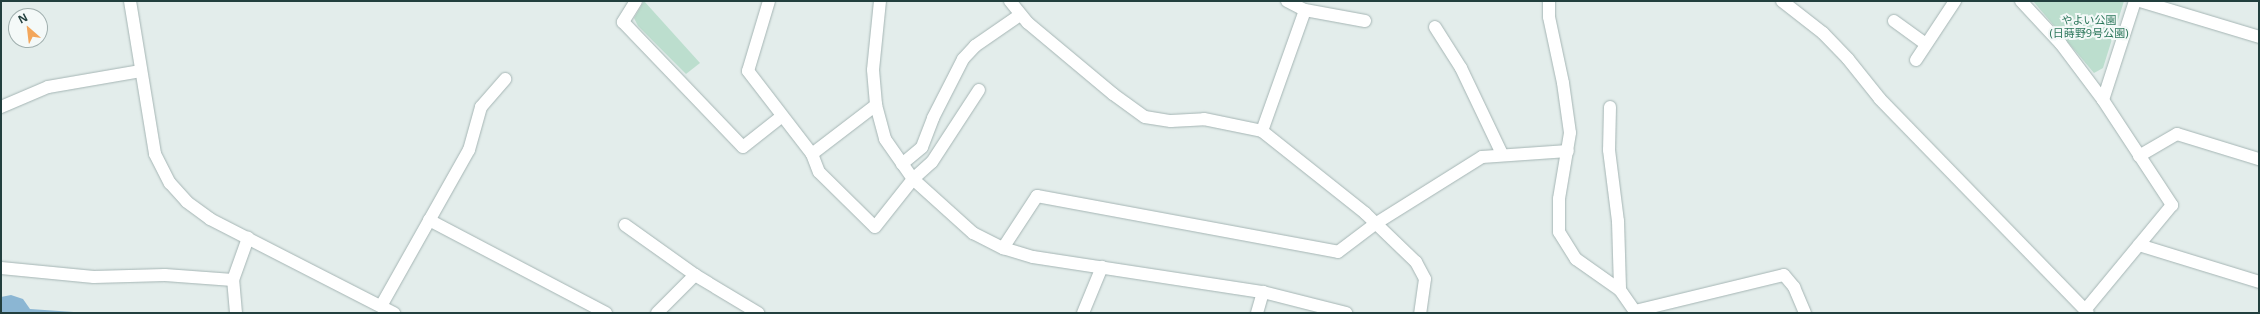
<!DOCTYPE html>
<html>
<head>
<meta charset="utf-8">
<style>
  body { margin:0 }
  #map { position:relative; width:2260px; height:314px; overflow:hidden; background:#e3edeb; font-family:"Noto Sans","Noto Sans JP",sans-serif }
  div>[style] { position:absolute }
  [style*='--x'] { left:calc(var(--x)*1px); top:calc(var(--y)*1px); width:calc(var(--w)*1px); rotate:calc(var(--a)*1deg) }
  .green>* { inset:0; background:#bcdece }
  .water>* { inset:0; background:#8bb6d3 }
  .roads { filter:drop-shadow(0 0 1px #a5b5b4) drop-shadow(0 0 1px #a5b5b4) }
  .minor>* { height:12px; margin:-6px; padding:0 6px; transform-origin:6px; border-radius:6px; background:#fff }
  span { translate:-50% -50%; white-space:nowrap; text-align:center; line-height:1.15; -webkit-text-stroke:4px #f4f9f8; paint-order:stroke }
  .park-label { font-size:11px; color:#2c775b }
  .frame { position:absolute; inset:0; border:2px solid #223f3e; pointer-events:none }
  .north { position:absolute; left:8px; top:8px; width:40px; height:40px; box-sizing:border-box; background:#f4f9f8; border:1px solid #a0afae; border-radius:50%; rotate:332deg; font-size:11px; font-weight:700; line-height:16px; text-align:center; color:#223f3e }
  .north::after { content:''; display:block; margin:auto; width:14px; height:18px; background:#f3a65b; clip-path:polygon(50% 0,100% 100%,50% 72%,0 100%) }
</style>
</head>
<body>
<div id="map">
  <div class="green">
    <i style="clip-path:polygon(644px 1px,700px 63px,686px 74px,638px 26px,634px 18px)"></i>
    <i style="clip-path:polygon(2033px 1px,2124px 1px,2103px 68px,2094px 73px)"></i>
  </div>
  <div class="water">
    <i style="clip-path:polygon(11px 295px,23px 299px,30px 309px,88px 313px,1px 313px,1px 297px)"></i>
  </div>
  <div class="roads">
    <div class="minor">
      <i style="--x:130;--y:1;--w:155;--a:80.7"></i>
      <i style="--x:155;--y:154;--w:33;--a:63"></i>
      <i style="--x:170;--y:183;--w:25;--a:48"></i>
      <i style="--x:187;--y:202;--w:29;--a:36"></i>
      <i style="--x:210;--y:219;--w:207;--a:27.1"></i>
      <i style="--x:636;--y:1;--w:25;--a:122"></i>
      <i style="--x:623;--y:22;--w:173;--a:46.2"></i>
      <i style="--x:743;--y:147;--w:48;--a:-38.3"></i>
      <i style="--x:769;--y:1;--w:73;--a:106.7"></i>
      <i style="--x:748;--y:71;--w:105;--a:52.4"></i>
      <i style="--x:812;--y:154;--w:81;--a:-37.4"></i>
      <i style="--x:880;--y:1;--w:69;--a:95.8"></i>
      <i style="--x:873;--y:70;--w:35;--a:85"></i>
      <i style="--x:876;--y:105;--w:35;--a:75"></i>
      <i style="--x:885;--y:139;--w:49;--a:55"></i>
      <i style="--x:913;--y:179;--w:81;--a:42"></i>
      <i style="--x:973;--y:233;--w:34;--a:27"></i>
      <i style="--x:1003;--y:248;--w:31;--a:17"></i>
      <i style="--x:1033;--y:257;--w:233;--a:8.7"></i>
      <i style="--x:1263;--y:292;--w:86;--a:14.2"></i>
      <i style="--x:1010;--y:1;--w:28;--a:51"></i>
      <i style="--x:1028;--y:23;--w:111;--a:39.9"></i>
      <i style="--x:1113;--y:94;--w:39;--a:36"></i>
      <i style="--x:1145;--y:117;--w:26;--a:9"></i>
      <i style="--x:1171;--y:121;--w:33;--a:-3"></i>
      <i style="--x:1204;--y:119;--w:59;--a:11.7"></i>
      <i style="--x:1262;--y:131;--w:132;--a:38.5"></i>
      <i style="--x:1365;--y:213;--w:71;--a:43.9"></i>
      <i style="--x:1416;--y:262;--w:19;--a:62"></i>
      <i style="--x:1425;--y:279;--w:34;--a:98"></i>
      <i style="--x:1287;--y:1;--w:20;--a:27"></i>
      <i style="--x:1549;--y:1;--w:16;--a:90"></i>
      <i style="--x:1549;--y:17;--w:67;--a:78"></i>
      <i style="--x:1563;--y:83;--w:50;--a:82"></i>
      <i style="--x:1570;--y:133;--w:67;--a:99.5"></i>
      <i style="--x:1559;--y:199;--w:33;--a:90"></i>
      <i style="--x:1559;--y:232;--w:32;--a:58"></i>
      <i style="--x:1576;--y:259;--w:54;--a:35.2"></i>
      <i style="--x:1620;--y:290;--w:28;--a:55"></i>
      <i style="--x:1782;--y:1;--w:52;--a:38"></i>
      <i style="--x:1823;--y:33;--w:36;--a:46"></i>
      <i style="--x:1848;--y:59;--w:51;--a:51.3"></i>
      <i style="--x:1880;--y:99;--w:298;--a:45.8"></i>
      <i style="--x:2021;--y:1;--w:59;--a:47.1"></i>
      <i style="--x:2061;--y:44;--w:70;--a:53.1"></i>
      <i style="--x:2103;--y:100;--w:126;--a:56.7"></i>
      <i style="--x:2172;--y:205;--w:136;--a:129.6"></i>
      <i style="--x:2140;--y:1;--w:124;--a:16.8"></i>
      <i style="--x:1894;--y:21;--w:39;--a:36"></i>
      <i style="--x:1435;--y:27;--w:49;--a:57.6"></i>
      <i style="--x:1461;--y:68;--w:95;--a:64.5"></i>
      <i style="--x:1916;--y:60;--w:71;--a:-56.5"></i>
      <i style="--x:2103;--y:100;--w:104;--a:-72.1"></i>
      <i style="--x:1;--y:107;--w:51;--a:-23.1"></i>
      <i style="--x:48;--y:87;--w:94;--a:-9.8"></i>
      <i style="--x:1610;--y:107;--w:43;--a:91.3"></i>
      <i style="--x:1609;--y:150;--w:72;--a:82.8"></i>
      <i style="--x:1618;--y:221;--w:69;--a:88.3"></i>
      <i style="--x:1262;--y:131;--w:128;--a:-70.4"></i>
      <i style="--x:1305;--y:10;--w:61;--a:10.4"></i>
      <i style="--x:812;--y:154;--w:19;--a:69"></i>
      <i style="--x:819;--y:172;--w:78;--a:44.5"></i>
      <i style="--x:875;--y:227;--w:61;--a:-51.6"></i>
      <i style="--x:913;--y:179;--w:25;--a:-42"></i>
      <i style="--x:932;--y:162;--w:86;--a:-56.9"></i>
      <i style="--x:2139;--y:156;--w:44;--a:-30.1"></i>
      <i style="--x:2177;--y:134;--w:86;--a:17"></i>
      <i style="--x:902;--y:164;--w:26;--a:-40"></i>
      <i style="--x:922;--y:147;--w:31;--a:-69"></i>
      <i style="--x:933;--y:118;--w:66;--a:-63"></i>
      <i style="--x:963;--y:59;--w:18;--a:-47"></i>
      <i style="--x:975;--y:46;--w:55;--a:-34.6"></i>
      <i style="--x:429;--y:220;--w:200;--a:27.7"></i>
      <i style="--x:625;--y:225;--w:86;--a:35.5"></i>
      <i style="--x:2139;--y:245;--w:126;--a:17.1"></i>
      <i style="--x:1003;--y:248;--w:62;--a:-56.8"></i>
      <i style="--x:1037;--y:196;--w:306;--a:10.5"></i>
      <i style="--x:1338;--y:252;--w:46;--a:-37.1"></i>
      <i style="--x:1375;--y:224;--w:126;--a:-32.1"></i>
      <i style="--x:1482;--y:157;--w:86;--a:-4"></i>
      <i style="--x:1;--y:268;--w:93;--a:5.5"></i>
      <i style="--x:94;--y:277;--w:71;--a:-1.6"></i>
      <i style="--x:165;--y:275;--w:68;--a:4.2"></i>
      <i style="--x:381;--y:306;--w:179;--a:-60.6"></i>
      <i style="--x:469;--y:150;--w:45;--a:-74.4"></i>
      <i style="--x:481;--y:107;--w:37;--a:-49"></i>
      <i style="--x:1635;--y:311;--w:153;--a:-13.6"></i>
      <i style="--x:1784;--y:275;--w:16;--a:50"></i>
      <i style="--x:1794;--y:287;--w:28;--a:67"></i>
      <i style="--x:236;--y:313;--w:33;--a:-95"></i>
      <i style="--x:233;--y:280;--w:45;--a:-70.3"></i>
      <i style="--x:657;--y:313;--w:54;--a:-45"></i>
      <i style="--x:695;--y:275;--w:74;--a:31.1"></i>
      <i style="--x:1083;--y:313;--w:50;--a:-67.6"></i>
      <i style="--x:1257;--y:313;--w:22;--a:-74"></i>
    </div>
  </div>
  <div class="park-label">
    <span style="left:2089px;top:27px">やよい公園<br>(日蒔野9号公園)</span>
  </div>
  <div class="frame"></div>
  <div class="north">N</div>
</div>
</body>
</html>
